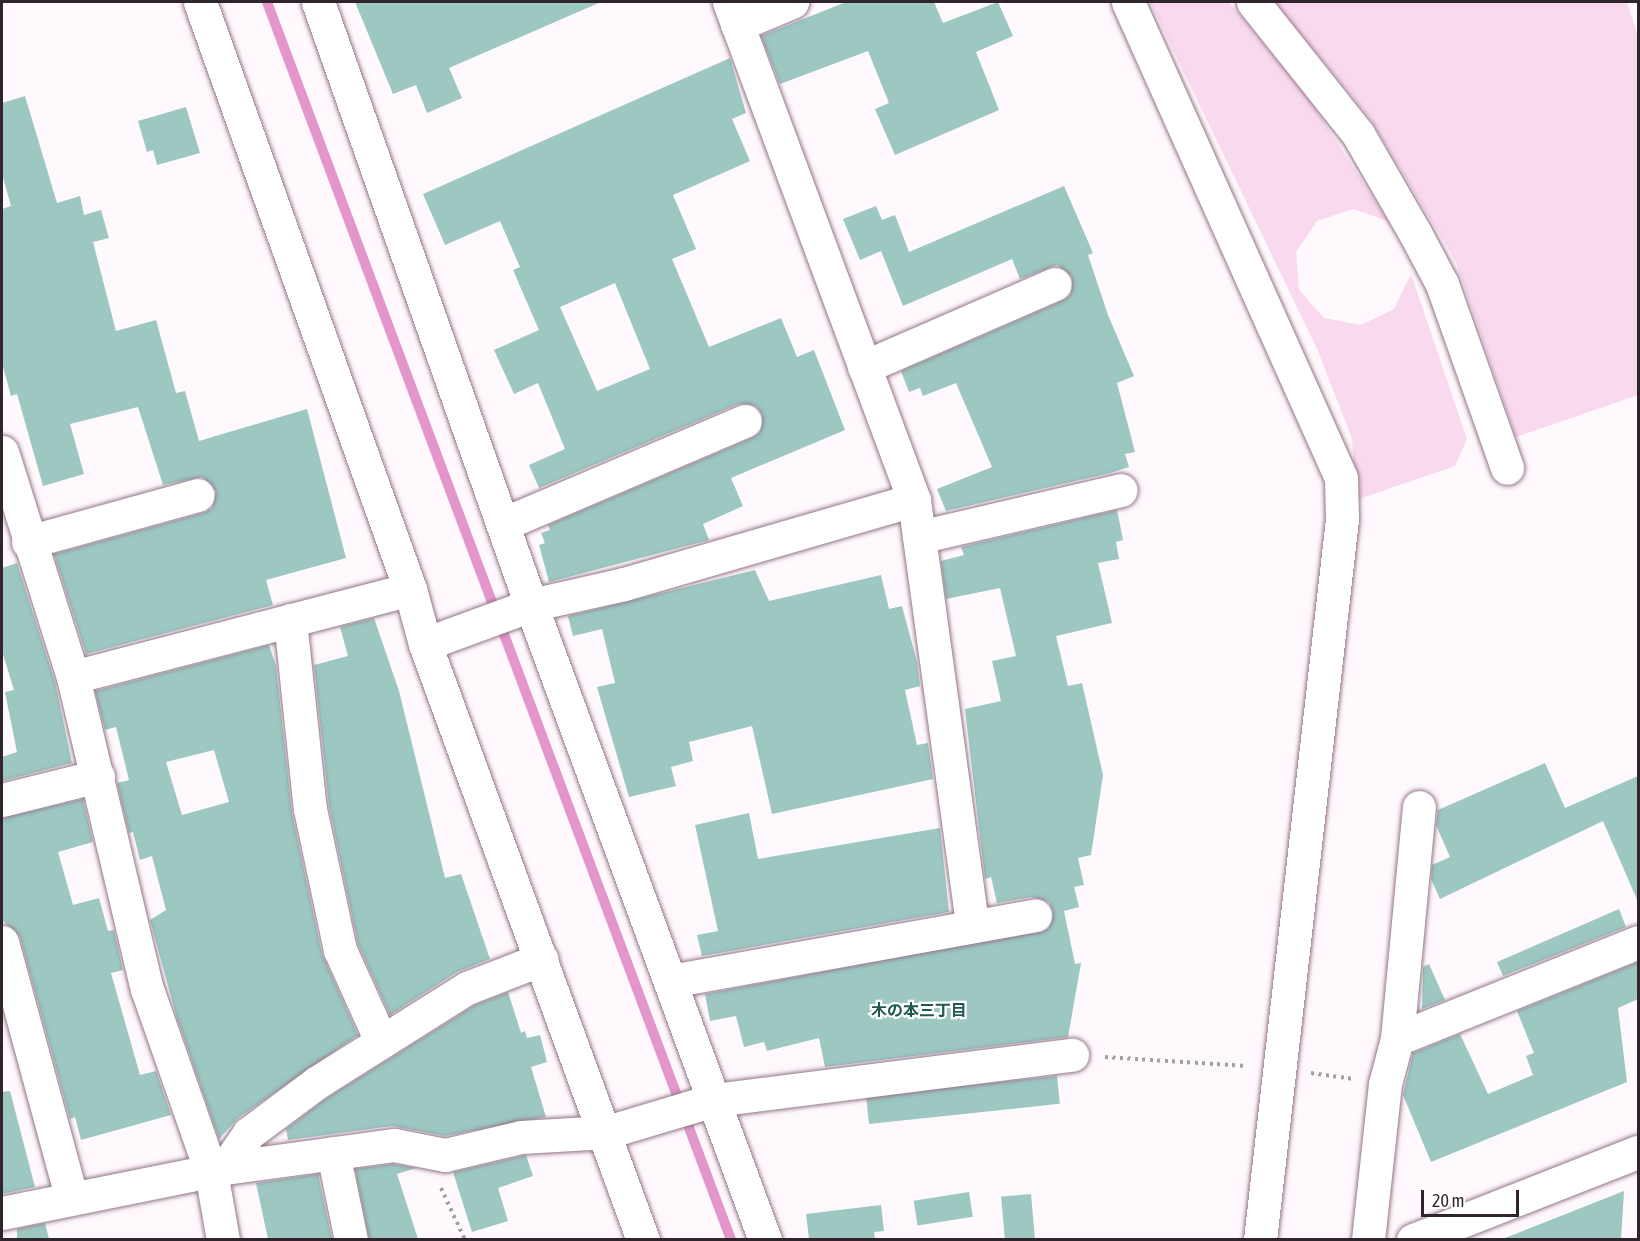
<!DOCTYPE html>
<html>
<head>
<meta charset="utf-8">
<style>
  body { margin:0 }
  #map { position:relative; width:1640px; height:1241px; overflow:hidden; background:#fff8fc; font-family:"Asap Condensed","Noto Sans JP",sans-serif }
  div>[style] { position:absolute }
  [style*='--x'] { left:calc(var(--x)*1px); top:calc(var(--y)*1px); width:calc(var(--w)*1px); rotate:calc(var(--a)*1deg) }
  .green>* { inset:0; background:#f9d9ee }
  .stream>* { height:10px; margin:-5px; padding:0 5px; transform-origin:5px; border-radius:5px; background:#e396cc }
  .building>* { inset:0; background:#9cc8c1; transform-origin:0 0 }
  .path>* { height:4px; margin-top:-2px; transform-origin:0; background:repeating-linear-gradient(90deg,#a69da3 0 3px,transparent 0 7.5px) }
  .roads { filter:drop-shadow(0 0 2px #937589) drop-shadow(0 0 2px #937589) }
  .minor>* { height:33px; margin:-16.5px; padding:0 16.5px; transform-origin:16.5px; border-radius:16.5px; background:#fff }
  span { translate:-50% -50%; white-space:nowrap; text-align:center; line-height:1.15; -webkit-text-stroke:4.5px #fff; paint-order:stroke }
  .neighbourhood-label { font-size:16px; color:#1f5852; font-weight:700 }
  .frame { position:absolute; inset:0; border:3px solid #31252d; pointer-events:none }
  .scale { position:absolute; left:1421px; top:1190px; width:98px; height:27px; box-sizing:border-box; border:3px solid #31252d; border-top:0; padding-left:8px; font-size:18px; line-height:21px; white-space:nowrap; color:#31252d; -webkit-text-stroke:4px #fff; paint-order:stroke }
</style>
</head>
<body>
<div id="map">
  <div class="green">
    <i style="clip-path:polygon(1150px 2px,1229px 2px,1311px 102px,1388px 221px,1353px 209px,1317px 221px,1296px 252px,1299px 290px,1324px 318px,1361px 325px,1394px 309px,1411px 274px,1467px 439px,1455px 466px,1356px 500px,1352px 439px,1318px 351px)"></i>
    <i style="clip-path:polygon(1275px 2px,1627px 2px,1638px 36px,1638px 395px,1516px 437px,1456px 262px,1370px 118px)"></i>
  </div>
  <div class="stream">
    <i style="--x:267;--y:2;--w:1322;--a:69.45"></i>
  </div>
  <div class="building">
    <i style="clip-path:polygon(355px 2px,601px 2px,449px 68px,462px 98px,427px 113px,416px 85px,393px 94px)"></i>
    <i style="clip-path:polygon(846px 2px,934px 2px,943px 23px,998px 2px,1013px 36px,976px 52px,999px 110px,895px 155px,875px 109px,889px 103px,868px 51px,780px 84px,761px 36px)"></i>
    <i style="clip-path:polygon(evenodd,730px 58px,746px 113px,732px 119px,750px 161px,673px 195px,696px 249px,672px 259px,709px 347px,781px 318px,797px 357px,814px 350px,845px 430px,731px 478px,743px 506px,703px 524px,709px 540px,549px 582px,539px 545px,545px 543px,541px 533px,550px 530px,548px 525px,752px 438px,760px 432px,762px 414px,756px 406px,738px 404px,539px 488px,529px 465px,565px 449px,538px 383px,514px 394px,494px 350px,539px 330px,513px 270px,520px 267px,500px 221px,445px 245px,423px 194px,730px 58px,615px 283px,650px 369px,597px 391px,560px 307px,615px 283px)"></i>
    <i style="clip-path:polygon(25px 96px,57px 203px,80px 196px,84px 215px,101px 210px,109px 238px,93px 242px,116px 331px,156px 320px,176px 393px,185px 391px,199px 441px,307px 409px,346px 558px,266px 580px,273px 605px,86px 654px,54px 554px,203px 513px,212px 508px,216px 491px,202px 477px,163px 485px,138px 407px,70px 424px,84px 474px,43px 486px,17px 394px,11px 396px,2px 363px,2px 209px,11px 206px,2px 174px,2px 103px)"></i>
    <i style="clip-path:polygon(186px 107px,200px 153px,157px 165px,153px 150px,147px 152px,138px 121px)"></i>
    <i style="clip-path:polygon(1064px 186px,1093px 253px,1088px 255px,1108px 315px,1134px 376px,1117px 383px,1135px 452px,1125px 454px,1129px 467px,1110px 473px,946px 511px,937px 489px,992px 467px,956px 383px,923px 396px,920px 388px,909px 392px,901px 371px,1062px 301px,1070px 295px,1072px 277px,1057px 265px,1020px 279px,1012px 259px,903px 306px,881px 251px,860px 260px,843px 219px,876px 206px,882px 220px,895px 215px,909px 252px)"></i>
    <i style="clip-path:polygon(1117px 510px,1123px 540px,1116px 542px,1119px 559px,1098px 563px,1112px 623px,1056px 636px,1068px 686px,1082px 683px,1103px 775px,1091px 855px,1078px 858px,1084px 885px,1074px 887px,1079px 907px,1064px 911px,1075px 964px,1081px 963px,1068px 1037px,825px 1067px,819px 1038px,767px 1051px,764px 1042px,744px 1047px,736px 1016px,710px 1021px,705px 994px,1048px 929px,1053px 912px,1049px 902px,1032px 897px,997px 903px,991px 877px,985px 879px,965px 709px,1001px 701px,992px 661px,1016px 656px,1000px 588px,946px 599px,941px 561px,964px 555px,961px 547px)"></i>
    <i style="clip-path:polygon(17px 563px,55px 682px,72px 763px,2px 781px,2px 757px,17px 752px,5px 692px,14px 690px,2px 651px,2px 568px)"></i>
    <i style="clip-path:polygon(755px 570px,769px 601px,881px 575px,889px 609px,902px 606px,917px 662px,920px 686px,905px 690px,917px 745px,928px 743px,933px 779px,772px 814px,752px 726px,689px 742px,693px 761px,671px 767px,676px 786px,629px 797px,597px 687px,615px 683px,602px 629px,573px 636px,568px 616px)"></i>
    <i style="clip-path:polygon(374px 618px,399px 691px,445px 878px,461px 874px,490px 959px,457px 972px,390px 1015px,358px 944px,329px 806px,314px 665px,348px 656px,340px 627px)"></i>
    <i style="clip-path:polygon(evenodd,269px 645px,276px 666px,292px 813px,322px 954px,358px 1035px,238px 1118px,219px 1139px,177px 1018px,150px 920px,166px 910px,152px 856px,140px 860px,133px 832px,129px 833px,117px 783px,129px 780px,116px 727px,105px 730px,95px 691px,269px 645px,214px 750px,229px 802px,182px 815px,166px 762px,214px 750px)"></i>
    <i style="clip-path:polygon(1545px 763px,1565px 808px,1638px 776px,1638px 902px,1603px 821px,1440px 899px,1431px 879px,1432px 865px,1450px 857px,1436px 825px,1438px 810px)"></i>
    <i style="clip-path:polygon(83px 799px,93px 842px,58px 852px,73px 905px,99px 898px,108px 931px,114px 930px,123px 970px,111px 973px,140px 1075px,156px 1071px,171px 1115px,81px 1140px,75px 1117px,70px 1119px,20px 937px,2px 920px,2px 818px)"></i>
    <i style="clip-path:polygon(749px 813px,758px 859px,940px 828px,949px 912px,702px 956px,697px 935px,718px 931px,695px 825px)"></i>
    <i style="clip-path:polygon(1619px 909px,1626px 927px,1503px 976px,1497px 962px)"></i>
    <i style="clip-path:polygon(1638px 962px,1638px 999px,1618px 1008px,1627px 1082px,1431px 1162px,1403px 1095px,1413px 1053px,1460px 1034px,1488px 1094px,1533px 1075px,1526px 1056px,1534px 1053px,1517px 1011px)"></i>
    <i style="clip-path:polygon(1429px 964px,1445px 1000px,1422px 1009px,1423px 967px)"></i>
    <i style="clip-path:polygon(508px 992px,521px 1033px,525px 1031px,527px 1038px,540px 1035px,547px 1062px,531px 1067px,546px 1117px,445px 1136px,392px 1126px,288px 1140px,286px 1129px,327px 1098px,475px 1005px)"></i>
    <i style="left:1057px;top:1076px;width:28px;height:192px;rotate:84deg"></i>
    <i style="clip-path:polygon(10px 1091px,35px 1187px,2px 1194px,2px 1092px)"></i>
    <i style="clip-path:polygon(526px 1155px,533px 1176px,498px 1188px,508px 1221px,472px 1232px,453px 1172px)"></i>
    <i style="clip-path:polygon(393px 1164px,416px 1168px,397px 1174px,418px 1239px,369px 1239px,355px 1169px)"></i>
    <i style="clip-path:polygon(318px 1174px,332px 1239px,268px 1239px,256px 1183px)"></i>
    <i style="clip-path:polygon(1624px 1191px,1621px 1239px,1505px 1239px,1505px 1238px)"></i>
    <i style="left:969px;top:1192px;width:25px;height:56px;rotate:81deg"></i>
    <i style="left:1031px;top:1194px;width:45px;height:30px;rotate:85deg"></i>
    <i style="clip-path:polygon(881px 1205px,884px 1231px,874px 1232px,875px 1239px,809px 1239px,806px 1214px)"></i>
    <i style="clip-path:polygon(45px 1223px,49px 1239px,17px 1239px,17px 1229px)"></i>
  </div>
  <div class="path">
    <i style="--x:1105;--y:1057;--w:142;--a:3.6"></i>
    <i style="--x:1311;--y:1073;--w:43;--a:7.9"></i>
    <i style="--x:441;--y:1188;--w:57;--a:65.2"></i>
  </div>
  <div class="roads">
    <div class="minor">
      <i style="--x:200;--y:2;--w:623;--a:70.32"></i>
      <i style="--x:410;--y:589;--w:57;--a:74.7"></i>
      <i style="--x:425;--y:644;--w:635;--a:69.91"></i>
      <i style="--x:318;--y:2;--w:640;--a:70.55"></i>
      <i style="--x:531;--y:605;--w:677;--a:69.77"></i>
      <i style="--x:729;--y:2;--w:531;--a:69.62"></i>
      <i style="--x:914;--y:500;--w:430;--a:82.2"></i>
      <i style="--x:1128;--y:2;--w:521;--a:65.89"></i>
      <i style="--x:1341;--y:478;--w:41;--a:88.6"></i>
      <i style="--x:1342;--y:519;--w:726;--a:96.49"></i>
      <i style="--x:1253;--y:2;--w:169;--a:51.5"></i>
      <i style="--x:1358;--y:134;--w:114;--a:60.1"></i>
      <i style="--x:1415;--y:233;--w:58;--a:62.1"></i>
      <i style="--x:1442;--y:284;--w:195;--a:70.5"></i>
      <i style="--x:737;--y:25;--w:60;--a:-22.7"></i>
      <i style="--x:864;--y:367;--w:208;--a:-23.5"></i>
      <i style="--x:2;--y:452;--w:236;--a:72.5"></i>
      <i style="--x:73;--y:677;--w:321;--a:76.7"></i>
      <i style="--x:147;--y:989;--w:194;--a:70.7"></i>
      <i style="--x:211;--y:1172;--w:69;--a:80"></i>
      <i style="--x:503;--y:524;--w:263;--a:-23.1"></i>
      <i style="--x:919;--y:537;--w:207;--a:-13.1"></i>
      <i style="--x:28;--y:542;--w:176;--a:-15.5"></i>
      <i style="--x:290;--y:620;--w:190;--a:84"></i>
      <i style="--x:310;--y:809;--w:144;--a:78"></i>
      <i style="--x:340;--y:950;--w:100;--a:65.7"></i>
      <i style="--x:425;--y:644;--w:113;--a:-20.2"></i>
      <i style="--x:531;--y:605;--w:95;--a:-12.7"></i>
      <i style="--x:624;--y:584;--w:302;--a:-16.2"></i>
      <i style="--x:73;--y:677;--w:348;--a:-14.6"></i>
      <i style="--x:2;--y:800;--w:99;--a:-14"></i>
      <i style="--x:2;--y:942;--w:266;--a:74.8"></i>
      <i style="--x:670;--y:981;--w:371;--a:-10.2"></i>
      <i style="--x:1397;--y:1039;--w:233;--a:-84.6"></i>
      <i style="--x:333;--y:1153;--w:89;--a:78.3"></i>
      <i style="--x:225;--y:1168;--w:42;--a:-55.6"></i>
      <i style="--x:249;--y:1133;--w:84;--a:-36.7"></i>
      <i style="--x:316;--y:1083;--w:178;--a:-32.2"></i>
      <i style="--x:467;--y:988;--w:80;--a:-21.1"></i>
      <i style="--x:2;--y:1213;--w:227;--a:-11.4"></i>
      <i style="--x:225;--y:1168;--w:171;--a:-7.8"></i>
      <i style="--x:394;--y:1145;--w:52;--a:11.1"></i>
      <i style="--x:445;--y:1155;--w:78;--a:-13.3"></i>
      <i style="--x:521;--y:1137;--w:86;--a:-3.3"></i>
      <i style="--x:607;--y:1132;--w:112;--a:-16.7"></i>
      <i style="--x:714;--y:1100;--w:361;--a:-7.2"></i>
      <i style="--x:1368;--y:1240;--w:157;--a:-83.8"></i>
      <i style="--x:1385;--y:1084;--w:47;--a:-75.1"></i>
      <i style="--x:1397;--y:1039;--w:260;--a:-21.9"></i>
      <i style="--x:1413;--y:1240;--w:242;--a:-21.4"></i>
    </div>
  </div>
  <div class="neighbourhood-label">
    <span style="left:919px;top:1010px">木の本三丁目</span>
  </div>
  <div class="frame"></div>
  <div class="scale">20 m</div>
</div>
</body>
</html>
